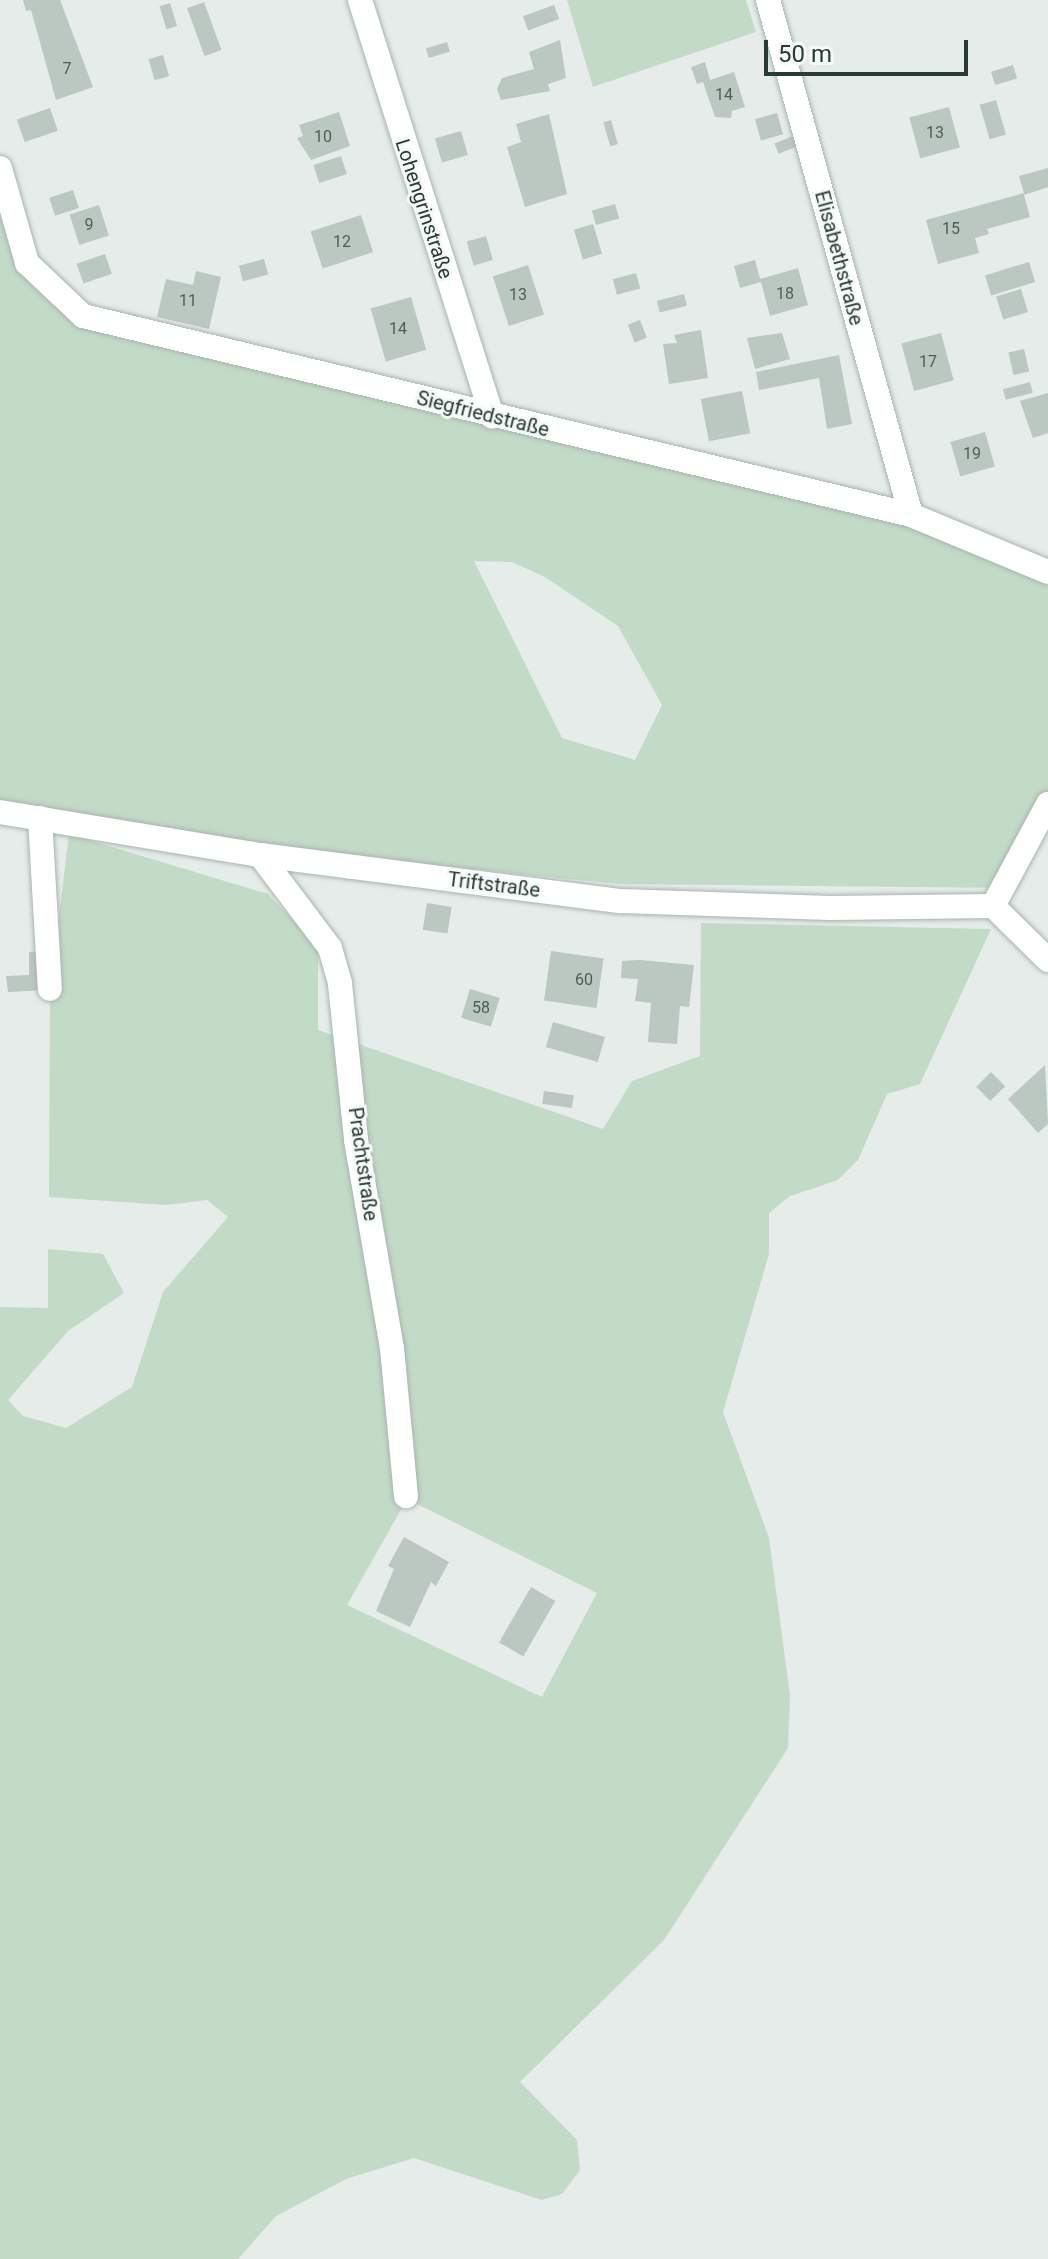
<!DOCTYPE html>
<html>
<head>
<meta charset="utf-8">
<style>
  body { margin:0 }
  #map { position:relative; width:1048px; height:2259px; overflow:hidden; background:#e5ece9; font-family:Roboto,sans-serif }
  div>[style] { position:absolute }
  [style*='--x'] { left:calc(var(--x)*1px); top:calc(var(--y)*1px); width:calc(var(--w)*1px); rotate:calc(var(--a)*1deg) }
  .green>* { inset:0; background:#c1dbc6 }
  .building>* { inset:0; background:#bbc7c1; transform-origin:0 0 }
  .roads { filter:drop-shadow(0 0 2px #a8b4af) drop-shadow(0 0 2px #a8b4af) }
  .minor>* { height:24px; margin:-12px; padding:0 12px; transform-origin:12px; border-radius:12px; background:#fff }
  span { translate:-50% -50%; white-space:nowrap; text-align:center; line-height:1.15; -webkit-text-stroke:6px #f5f9f7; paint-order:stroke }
  .number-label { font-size:16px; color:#4b5f58 }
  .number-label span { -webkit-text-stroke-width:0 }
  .street-label { font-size:20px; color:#263c35 }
  .scale { position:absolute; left:764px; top:40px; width:204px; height:36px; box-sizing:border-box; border:4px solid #263c35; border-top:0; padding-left:10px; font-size:24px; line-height:28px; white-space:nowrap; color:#263c35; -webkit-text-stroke:6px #f5f9f7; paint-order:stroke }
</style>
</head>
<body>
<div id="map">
  <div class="green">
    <i style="clip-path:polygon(567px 0,746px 0,756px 32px,593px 87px)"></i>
    <i style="clip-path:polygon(evenodd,0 168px,27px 263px,83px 316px,911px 515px,1048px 572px,1048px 824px,1013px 888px,619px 884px,267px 848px,0 802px,0 168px,474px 561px,512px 562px,545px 577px,618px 626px,662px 705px,635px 760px,562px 738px,474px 561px)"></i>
    <i style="clip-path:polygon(evenodd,69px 834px,268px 894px,318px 947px,318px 1030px,603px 1129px,632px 1081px,700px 1056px,701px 923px,991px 929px,920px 1084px,887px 1094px,858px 1160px,838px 1180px,790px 1196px,769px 1213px,769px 1254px,723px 1412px,769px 1538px,790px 1695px,788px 1748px,664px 1940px,520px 2082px,577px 2140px,580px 2170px,562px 2194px,542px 2200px,414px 2158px,346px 2179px,276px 2216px,238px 2259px,0 2259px,0 1307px,48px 1308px,48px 1249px,103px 1254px,124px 1293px,68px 1331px,8px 1400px,23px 1416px,66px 1428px,132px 1387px,163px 1292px,228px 1217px,207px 1200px,166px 1205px,49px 1197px,50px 989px,69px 834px,407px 1499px,597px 1593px,542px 1697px,347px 1605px,407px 1499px)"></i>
  </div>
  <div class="building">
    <i style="clip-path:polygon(23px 0,60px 0,93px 87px,56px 100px,31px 10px,26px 11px)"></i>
    <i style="left:204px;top:2px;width:51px;height:18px;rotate:70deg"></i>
    <i style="left:170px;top:3px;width:24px;height:11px;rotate:73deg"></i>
    <i style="left:554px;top:5px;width:15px;height:33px;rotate:70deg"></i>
    <i style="clip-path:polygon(560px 40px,566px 78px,548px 84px,550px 91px,501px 100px,497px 89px,502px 78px,534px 69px,529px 52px)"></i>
    <i style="left:447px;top:42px;width:10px;height:22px;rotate:73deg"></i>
    <i style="left:163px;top:55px;width:22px;height:15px;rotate:74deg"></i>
    <i style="clip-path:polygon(705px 62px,710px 80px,734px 72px,745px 107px,732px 111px,731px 118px,715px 117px,703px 82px,697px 84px,691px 67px)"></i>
    <i style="left:1013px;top:65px;width:14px;height:23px;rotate:73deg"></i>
    <i style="left:996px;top:100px;width:36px;height:17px;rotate:74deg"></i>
    <i style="left:949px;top:107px;width:42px;height:41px;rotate:75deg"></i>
    <i style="left:50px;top:108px;width:24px;height:35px;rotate:71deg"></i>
    <i style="clip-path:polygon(339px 112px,350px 146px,311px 160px,297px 138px,303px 136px,299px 125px)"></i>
    <i style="left:777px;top:113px;width:22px;height:23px;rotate:74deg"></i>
    <i style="clip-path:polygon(549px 114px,567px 194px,525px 207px,507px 147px,521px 142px,516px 124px)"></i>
    <i style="left:611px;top:120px;width:25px;height:8px;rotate:74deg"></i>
    <i style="left:461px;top:131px;width:25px;height:27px;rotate:74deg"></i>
    <i style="left:793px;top:136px;width:11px;height:20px;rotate:68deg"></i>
    <i style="left:341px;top:156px;width:19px;height:29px;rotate:72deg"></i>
    <i style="clip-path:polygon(1048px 168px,1048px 187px,1024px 195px,1030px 217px,987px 229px,989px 234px,975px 238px,979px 253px,938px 264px,926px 220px,1024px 193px,1019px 176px)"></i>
    <i style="left:73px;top:190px;width:19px;height:25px;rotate:72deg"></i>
    <i style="left:615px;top:204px;width:15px;height:24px;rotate:74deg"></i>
    <i style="left:99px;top:205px;width:32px;height:31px;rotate:72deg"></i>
    <i style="left:361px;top:215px;width:39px;height:53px;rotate:72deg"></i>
    <i style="left:593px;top:224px;width:31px;height:20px;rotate:73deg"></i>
    <i style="left:486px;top:236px;width:25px;height:20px;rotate:74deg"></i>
    <i style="left:105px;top:254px;width:21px;height:30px;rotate:71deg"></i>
    <i style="left:264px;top:259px;width:16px;height:26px;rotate:75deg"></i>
    <i style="clip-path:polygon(755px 260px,760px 279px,798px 268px,808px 305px,770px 316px,761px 282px,740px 288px,734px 266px)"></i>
    <i style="left:1029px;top:262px;width:21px;height:46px;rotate:73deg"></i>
    <i style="left:528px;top:265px;width:52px;height:37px;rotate:72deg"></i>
    <i style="clip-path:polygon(196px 271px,221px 277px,209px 329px,157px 317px,166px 279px,193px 285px)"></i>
    <i style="left:636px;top:273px;width:16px;height:24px;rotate:75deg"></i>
    <i style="left:1021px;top:289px;width:24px;height:26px;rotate:73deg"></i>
    <i style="left:684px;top:294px;width:12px;height:28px;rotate:76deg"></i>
    <i style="left:411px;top:297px;width:55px;height:42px;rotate:74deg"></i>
    <i style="left:640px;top:320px;width:19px;height:13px;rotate:69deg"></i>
    <i style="clip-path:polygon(701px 330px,708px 378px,669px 384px,663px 344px,677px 343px,674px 335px)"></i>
    <i style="clip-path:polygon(782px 333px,790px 359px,755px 369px,747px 338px)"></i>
    <i style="left:941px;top:333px;width:49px;height:41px;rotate:75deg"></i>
    <i style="left:1024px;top:349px;width:23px;height:16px;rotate:77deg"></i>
    <i style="clip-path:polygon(839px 355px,852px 424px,827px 429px,819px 378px,759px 390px,756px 372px)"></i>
    <i style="left:1030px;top:382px;width:11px;height:28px;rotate:75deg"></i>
    <i style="left:742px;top:391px;width:43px;height:42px;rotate:79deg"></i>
    <i style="clip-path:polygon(1048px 393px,1048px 433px,1033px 438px,1020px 401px)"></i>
    <i style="left:985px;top:432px;width:36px;height:36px;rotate:74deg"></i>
    <i style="left:427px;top:903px;width:25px;height:27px;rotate:9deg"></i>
    <i style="clip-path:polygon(42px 951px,44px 990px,8px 992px,6px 976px,29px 975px,29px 952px)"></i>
    <i style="left:551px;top:951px;width:53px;height:50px;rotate:8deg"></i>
    <i style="clip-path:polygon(640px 960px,694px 965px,689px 1007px,680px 1006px,677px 1044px,648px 1042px,651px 1003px,635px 1001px,638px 979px,621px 978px,622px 961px)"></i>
    <i style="left:470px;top:989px;width:31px;height:30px;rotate:17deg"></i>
    <i style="left:553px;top:1022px;width:54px;height:26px;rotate:16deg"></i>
    <i style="clip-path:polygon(1045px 1065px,1048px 1124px,1038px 1133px,1008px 1099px)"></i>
    <i style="left:991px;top:1072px;width:20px;height:21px;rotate:45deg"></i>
    <i style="left:544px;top:1091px;width:30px;height:13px;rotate:8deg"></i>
    <i style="clip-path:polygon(404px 1537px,449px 1562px,436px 1586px,431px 1582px,410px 1627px,376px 1611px,394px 1569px,388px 1566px)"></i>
    <i style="left:531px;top:1587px;width:28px;height:64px;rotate:30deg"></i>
  </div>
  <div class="roads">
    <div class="minor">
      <i style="--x:360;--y:0;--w:437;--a:72.4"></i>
      <i style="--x:768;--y:0;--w:534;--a:74.48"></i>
      <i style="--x:0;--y:168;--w:99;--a:74.1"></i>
      <i style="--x:27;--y:263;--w:77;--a:43.4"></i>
      <i style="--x:83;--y:316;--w:852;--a:13.51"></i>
      <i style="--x:911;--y:515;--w:148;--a:22.6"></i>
      <i style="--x:0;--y:812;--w:264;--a:9.4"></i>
      <i style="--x:260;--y:855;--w:364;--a:7.3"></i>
      <i style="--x:621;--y:901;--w:209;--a:1.9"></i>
      <i style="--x:830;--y:908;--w:163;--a:-0.7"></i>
      <i style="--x:40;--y:818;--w:171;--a:86.7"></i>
      <i style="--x:260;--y:855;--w:116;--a:53"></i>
      <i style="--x:330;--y:948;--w:37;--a:74"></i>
      <i style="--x:340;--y:984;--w:157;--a:84.1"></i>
      <i style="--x:356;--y:1140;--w:211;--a:80.2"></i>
      <i style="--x:392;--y:1348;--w:149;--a:84.6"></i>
      <i style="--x:993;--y:906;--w:116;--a:-61.7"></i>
      <i style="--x:993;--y:906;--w:77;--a:44.5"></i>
    </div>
  </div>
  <div class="number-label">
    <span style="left:67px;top:69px">7</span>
    <span style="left:724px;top:95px">14</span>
    <span style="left:935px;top:133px">13</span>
    <span style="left:323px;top:137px">10</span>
    <span style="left:89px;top:225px">9</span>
    <span style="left:951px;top:229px">15</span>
    <span style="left:342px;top:242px">12</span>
    <span style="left:785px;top:294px">18</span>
    <span style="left:518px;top:295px">13</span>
    <span style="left:188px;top:301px">11</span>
    <span style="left:398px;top:329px">14</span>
    <span style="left:928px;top:362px">17</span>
    <span style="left:972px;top:454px">19</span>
    <span style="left:584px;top:980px">60</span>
    <span style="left:481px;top:1008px">58</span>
  </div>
  <div class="street-label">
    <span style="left:424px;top:209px;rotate:72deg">Lohengrinstraße</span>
    <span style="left:839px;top:258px;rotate:75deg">Elisabethstraße</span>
    <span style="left:483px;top:414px;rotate:14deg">Siegfriedstraße</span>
    <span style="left:494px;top:885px;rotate:7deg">Triftstraße</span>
    <span style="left:363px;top:1164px;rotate:82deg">Prachtstraße</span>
  </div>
  <div class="scale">50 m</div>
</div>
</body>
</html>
